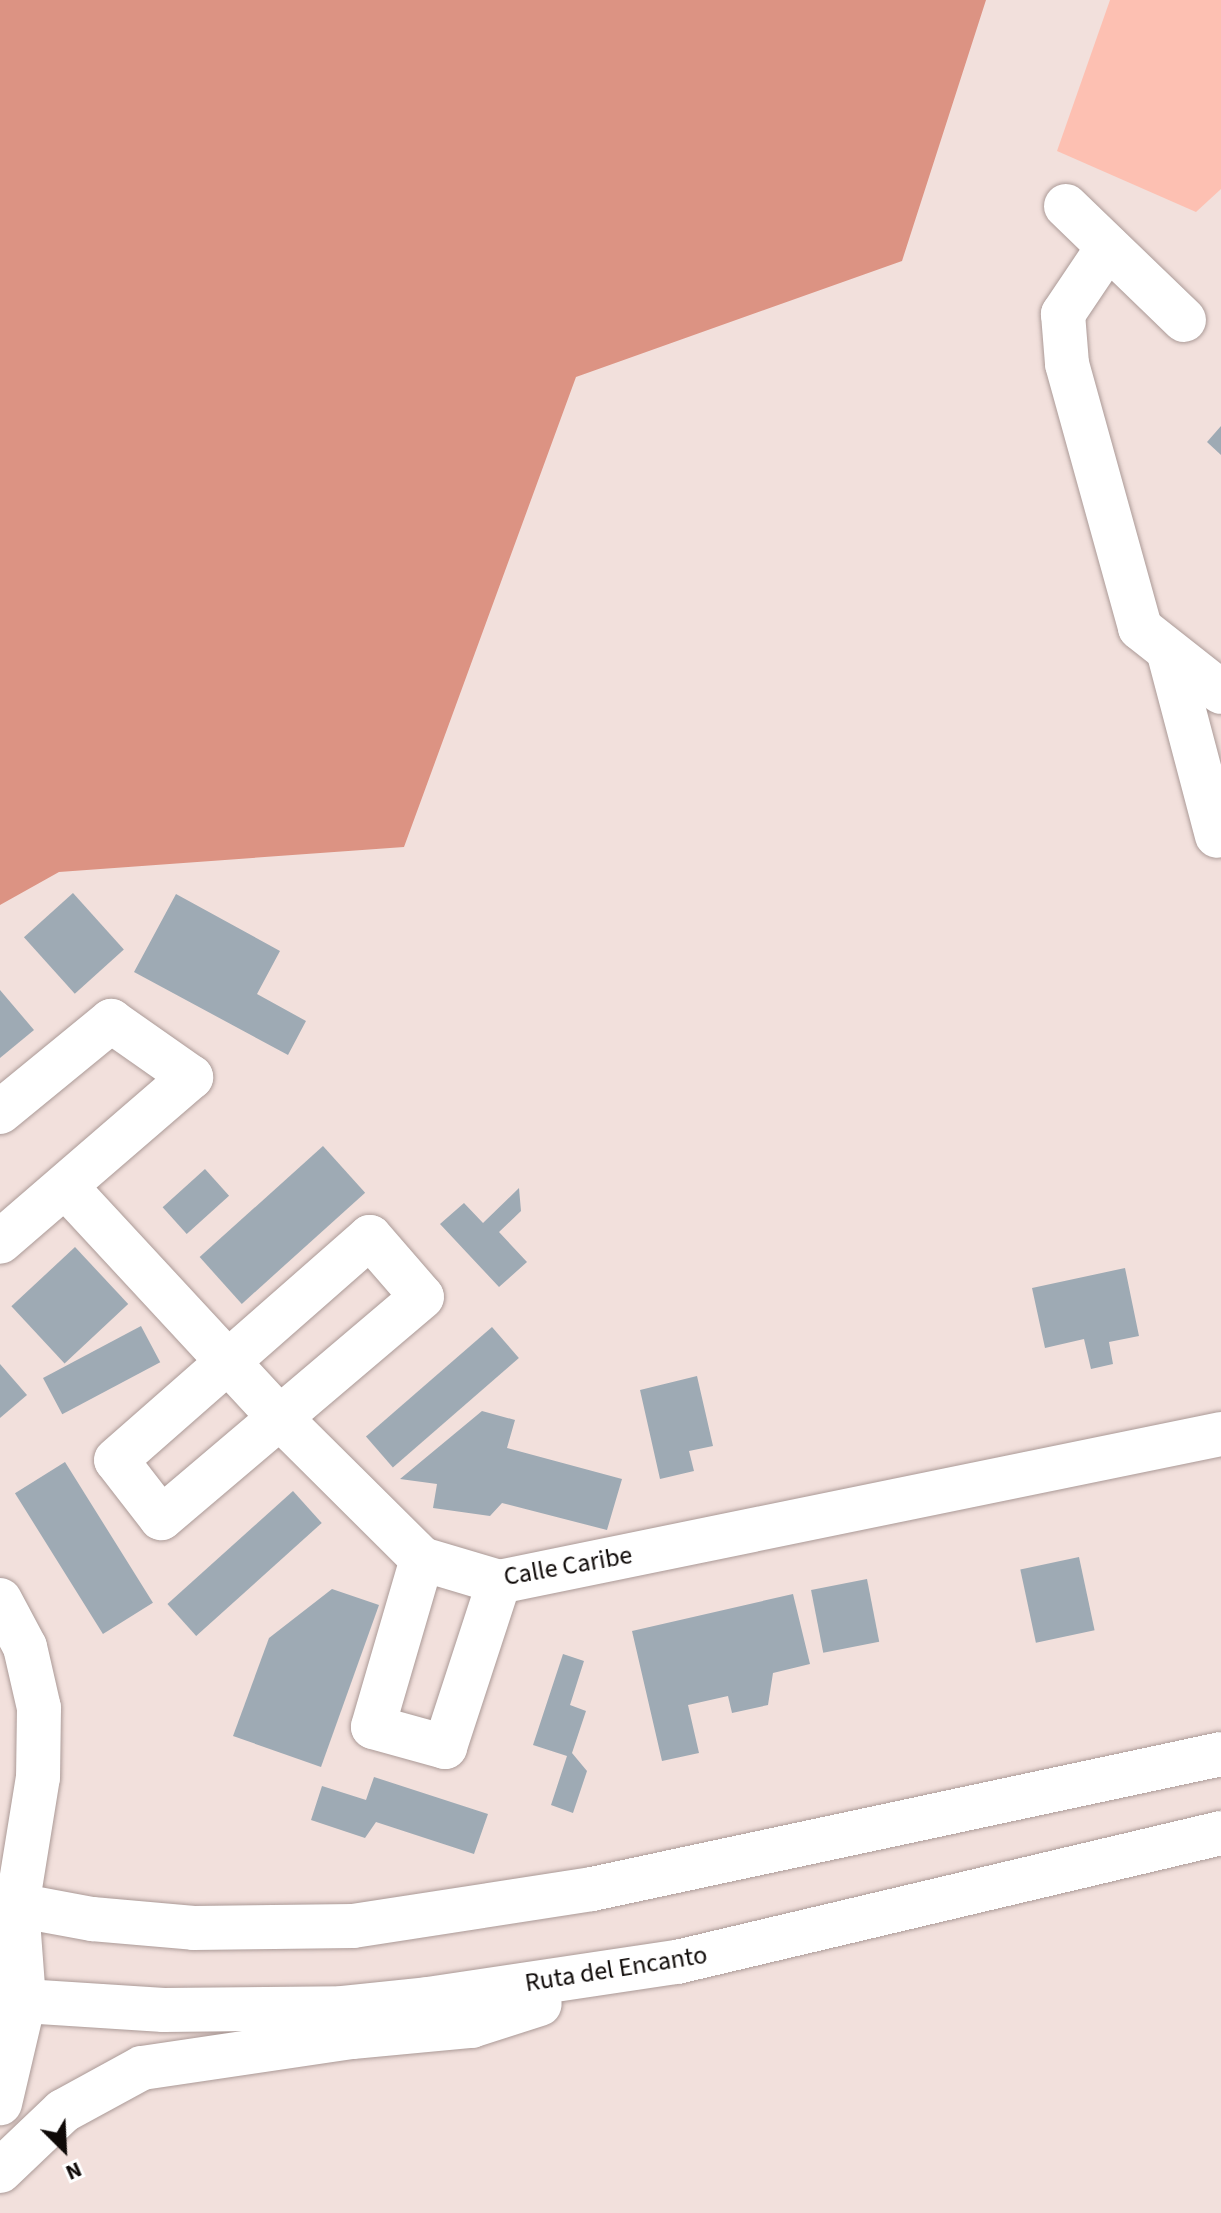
<!DOCTYPE html>
<html>
<head>
<meta charset="utf-8">
<style>
  body { margin:0 }
  #map { position:relative; width:1221px; height:2213px; overflow:hidden; background:#f2e0dc; font-family:"Source Sans 3",sans-serif }
  div>[style] { position:absolute }
  [style*='--x'] { left:calc(var(--x)*1px); top:calc(var(--y)*1px); width:calc(var(--w)*1px); rotate:calc(var(--a)*1deg) }
  .green>* { inset:0; background:#fdc0b2 }
  .water>* { inset:0; background:#dc9383 }
  .building>* { inset:0; background:#9eaab4; transform-origin:0 0 }
  .roads { filter:drop-shadow(0 0 2px #ab9a97) drop-shadow(0 0 2px #ab9a97) }
  .minor>* { height:44px; margin:-22px; padding:0 22px; transform-origin:22px; border-radius:22px; background:#fff }
  .major>* { height:44px; margin:-22px; padding:0 22px; transform-origin:22px; border-radius:22px; background:#fff }
  span { translate:-50% -50%; white-space:nowrap; text-align:center; line-height:1.15; -webkit-text-stroke:6px #fff; paint-order:stroke }
  .street-label { font-size:26px; color:#0f0a08 }
  .north { position:absolute; left:24px; top:2109px; width:80px; height:80px; -webkit-text-stroke:6px #fff; paint-order:stroke; rotate:156deg; font-size:22px; font-weight:700; line-height:32px; text-align:center; color:#0f0a08 }
  .north::after { content:''; display:block; margin:auto; width:28px; height:36px; background:#0f0a08; clip-path:polygon(50% 0,100% 100%,50% 72%,0 100%) }
</style>
</head>
<body>
<div id="map">
  <div class="green">
    <i style="clip-path:polygon(1110px 0,1221px 0,1221px 189px,1196px 212px,1057px 151px)"></i>
  </div>
  <div class="water">
    <i style="clip-path:polygon(0 0,986px 0,902px 261px,576px 377px,404px 847px,59px 872px,0 905px)"></i>
  </div>
  <div class="building">
    <i style="clip-path:polygon(1221px 426px,1221px 455px,1207px 442px)"></i>
    <i style="left:73px;top:893px;width:76px;height:66px;rotate:48deg"></i>
    <i style="clip-path:polygon(176px 894px,280px 951px,257px 994px,306px 1021px,288px 1055px,134px 972px)"></i>
    <i style="clip-path:polygon(0 990px,34px 1030px,0 1058px)"></i>
    <i style="left:323px;top:1146px;width:63px;height:166px;rotate:48deg"></i>
    <i style="left:205px;top:1169px;width:36px;height:57px;rotate:48deg"></i>
    <i style="clip-path:polygon(519px 1188px,521px 1211px,499px 1232px,527px 1262px,499px 1287px,440px 1224px,464px 1203px,483px 1223px)"></i>
    <i style="left:75px;top:1247px;width:78px;height:87px;rotate:47deg"></i>
    <i style="clip-path:polygon(1125px 1268px,1139px 1336px,1109px 1342px,1113px 1364px,1091px 1369px,1084px 1339px,1045px 1348px,1032px 1288px)"></i>
    <i style="left:141px;top:1326px;width:41px;height:111px;rotate:62deg"></i>
    <i style="left:492px;top:1327px;width:41px;height:167px;rotate:49deg"></i>
    <i style="clip-path:polygon(0 1364px,27px 1395px,0 1418px)"></i>
    <i style="clip-path:polygon(697px 1376px,713px 1446px,689px 1451px,694px 1471px,660px 1479px,640px 1390px)"></i>
    <i style="clip-path:polygon(482px 1411px,515px 1420px,507px 1448px,622px 1479px,607px 1530px,502px 1503px,490px 1516px,433px 1508px,437px 1484px,400px 1479px)"></i>
    <i style="left:65px;top:1462px;width:166px;height:59px;rotate:58deg"></i>
    <i style="left:293px;top:1491px;width:43px;height:169px;rotate:48deg"></i>
    <i style="left:1079px;top:1557px;width:75px;height:60px;rotate:78deg"></i>
    <i style="left:867px;top:1579px;width:64px;height:57px;rotate:79deg"></i>
    <i style="clip-path:polygon(332px 1589px,379px 1605px,321px 1767px,233px 1736px,269px 1638px)"></i>
    <i style="clip-path:polygon(793px 1594px,810px 1664px,773px 1673px,768px 1705px,732px 1713px,728px 1696px,688px 1705px,699px 1753px,662px 1761px,632px 1631px)"></i>
    <i style="clip-path:polygon(563px 1654px,584px 1661px,570px 1705px,586px 1711px,572px 1753px,587px 1771px,573px 1813px,551px 1805px,567px 1756px,533px 1745px)"></i>
    <i style="clip-path:polygon(374px 1777px,488px 1814px,474px 1854px,376px 1822px,365px 1838px,311px 1820px,322px 1786px,366px 1800px)"></i>
  </div>
  <div class="roads">
    <div class="minor">
      <i style="--x:1066;--y:206;--w:164;--a:44"></i>
      <i style="--x:1108;--y:247;--w:81;--a:123.9"></i>
      <i style="--x:1063;--y:314;--w:50;--a:85.4"></i>
      <i style="--x:1067;--y:364;--w:274;--a:74.5"></i>
      <i style="--x:1140;--y:628;--w:103;--a:38.3"></i>
      <i style="--x:1169;--y:654;--w:188;--a:75.2"></i>
      <i style="--x:0;--y:1112;--w:144;--a:-39.3"></i>
      <i style="--x:111;--y:1021;--w:98;--a:35"></i>
      <i style="--x:191;--y:1077;--w:252;--a:139.2"></i>
      <i style="--x:66;--y:1187;--w:313;--a:47.2"></i>
      <i style="--x:279;--y:1417;--w:202;--a:44.8"></i>
      <i style="--x:422;--y:1559;--w:80;--a:16.6"></i>
      <i style="--x:499;--y:1582;--w:737;--a:-11.58"></i>
      <i style="--x:370;--y:1237;--w:79;--a:49.1"></i>
      <i style="--x:422;--y:1297;--w:342;--a:139.7"></i>
      <i style="--x:161;--y:1518;--w:73;--a:-127.8"></i>
      <i style="--x:116;--y:1460;--w:338;--a:-41.3"></i>
      <i style="--x:422;--y:1559;--w:175;--a:106.3"></i>
      <i style="--x:373;--y:1727;--w:75;--a:15.5"></i>
      <i style="--x:445;--y:1747;--w:174;--a:-71.9"></i>
      <i style="--x:0;--y:1600;--w:53;--a:62"></i>
      <i style="--x:25;--y:1647;--w:63;--a:77.1"></i>
      <i style="--x:39;--y:1708;--w:69;--a:90.8"></i>
      <i style="--x:38;--y:1777;--w:132;--a:99.2"></i>
      <i style="--x:17;--y:1907;--w:94;--a:85.7"></i>
      <i style="--x:24;--y:2001;--w:105;--a:103.2"></i>
    </div>
    <div class="major">
      <i style="--x:0;--y:1902;--w:94;--a:10.5"></i>
      <i style="--x:92;--y:1919;--w:102;--a:5"></i>
      <i style="--x:194;--y:1928;--w:159;--a:-0.7"></i>
      <i style="--x:353;--y:1926;--w:242;--a:-8.8"></i>
      <i style="--x:592;--y:1889;--w:643;--a:-12.11"></i>
      <i style="--x:0;--y:1994;--w:25;--a:16"></i>
      <i style="--x:24;--y:2001;--w:140;--a:3.7"></i>
      <i style="--x:164;--y:2010;--w:179;--a:-0.6"></i>
      <i style="--x:343;--y:2008;--w:85;--a:-6"></i>
      <i style="--x:428;--y:1999;--w:252;--a:-8.5"></i>
      <i style="--x:677;--y:1962;--w:559;--a:-13.34"></i>
      <i style="--x:0;--y:2171;--w:87;--a:-43.6"></i>
      <i style="--x:63;--y:2111;--w:90;--a:-28.6"></i>
      <i style="--x:142;--y:2068;--w:212;--a:-8.4"></i>
      <i style="--x:352;--y:2037;--w:120;--a:-5.3"></i>
      <i style="--x:471;--y:2026;--w:72;--a:-17.7"></i>
    </div>
  </div>
  <div class="street-label">
    <span style="left:568px;top:1566px;rotate:-10deg">Calle Caribe</span>
    <span style="left:616px;top:1969px;rotate:-9deg">Ruta del Encanto</span>
  </div>
  <div class="north">N</div>
</div>
</body>
</html>
